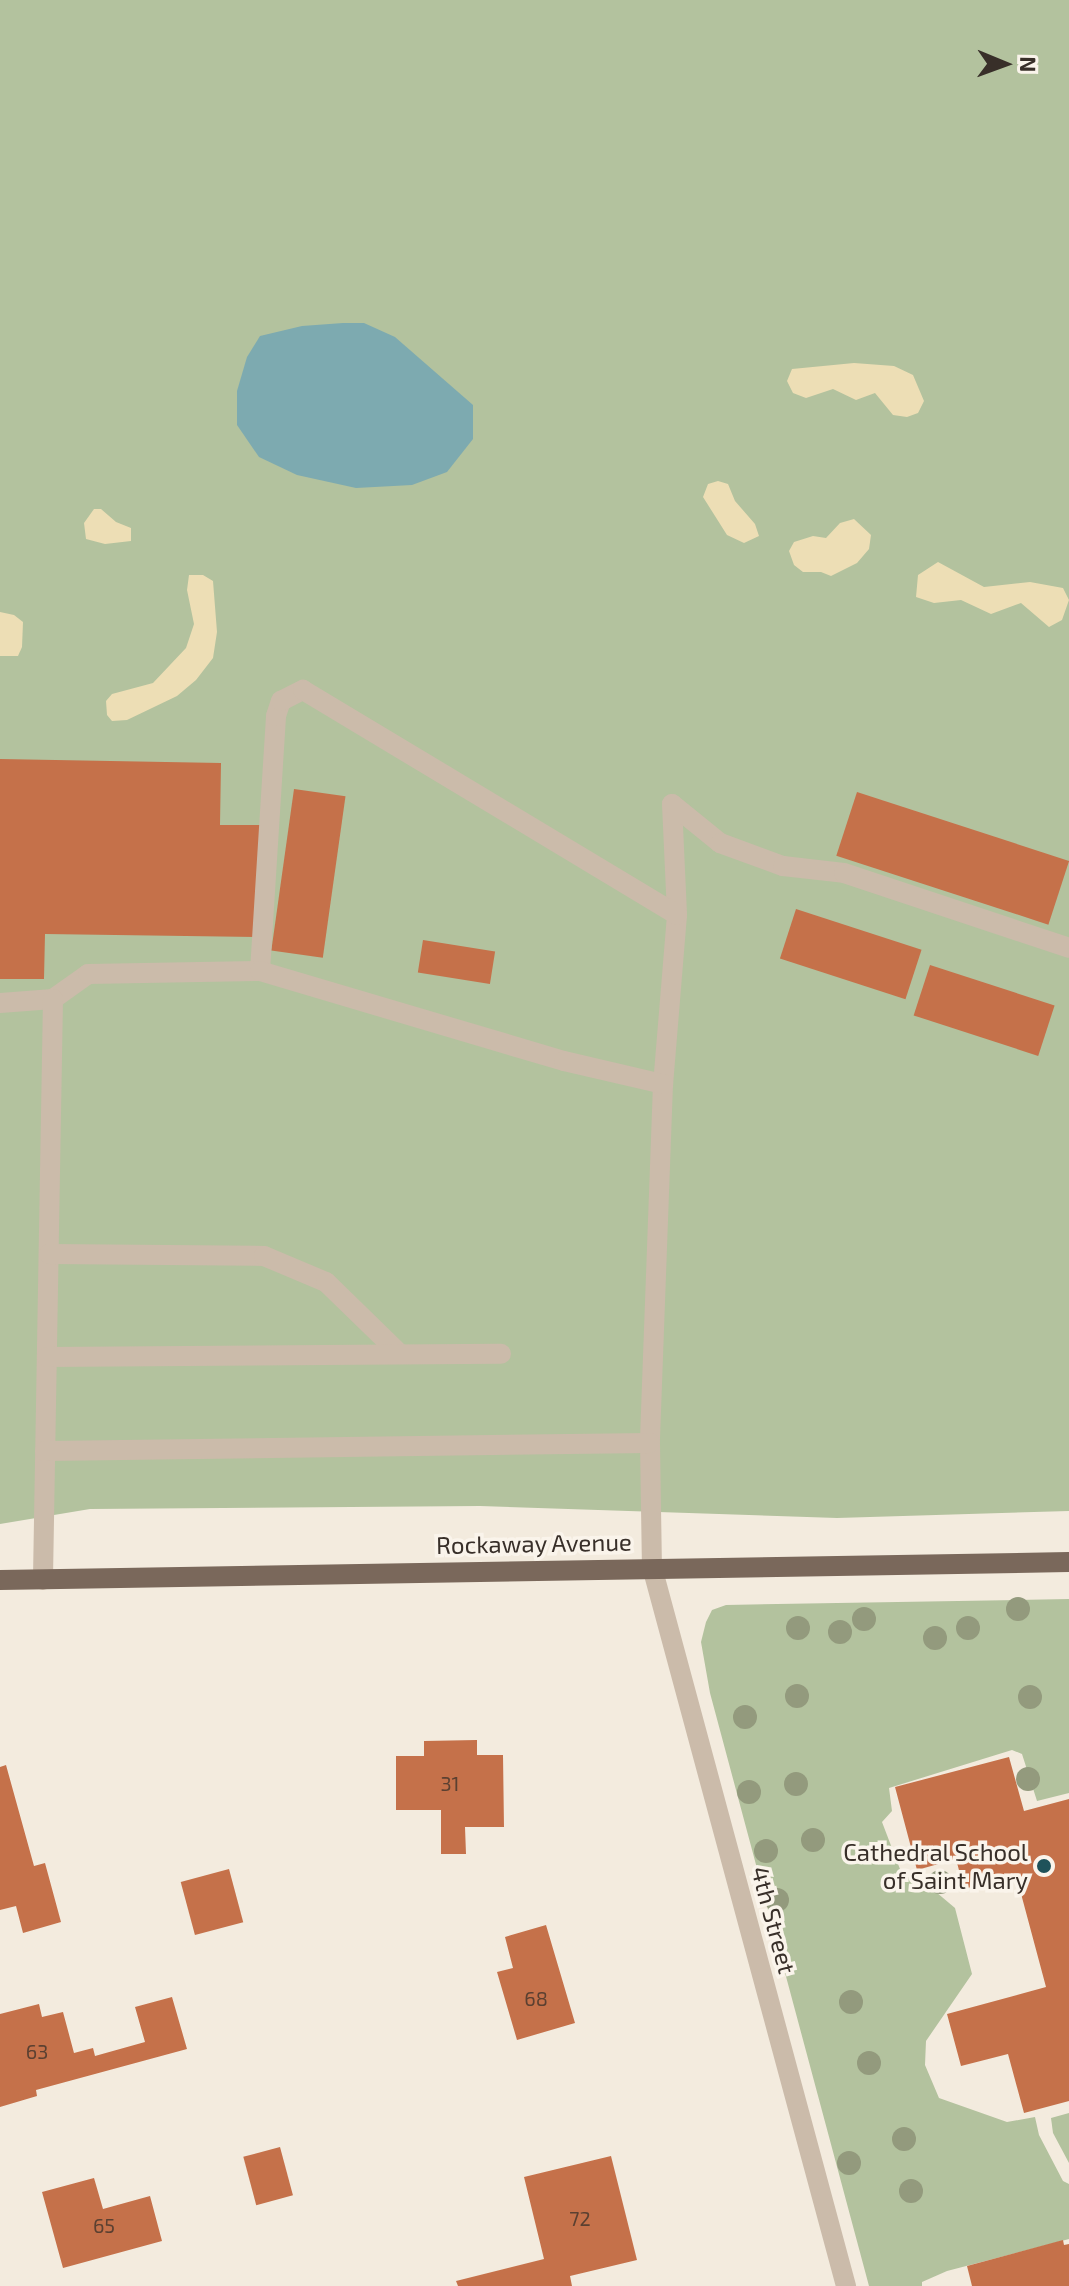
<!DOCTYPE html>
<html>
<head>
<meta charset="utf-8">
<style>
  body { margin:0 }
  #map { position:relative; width:1069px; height:2286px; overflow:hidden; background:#f3ebde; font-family:"Exo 2",sans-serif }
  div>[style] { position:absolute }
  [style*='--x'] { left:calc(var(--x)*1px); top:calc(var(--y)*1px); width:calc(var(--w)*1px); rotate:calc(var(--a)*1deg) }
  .green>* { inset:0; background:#b3c29e }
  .sand>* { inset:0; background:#eddeb5 }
  .water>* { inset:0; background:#7daab0 }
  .building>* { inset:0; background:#c5714a; transform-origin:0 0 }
  .minor>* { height:20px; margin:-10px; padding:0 10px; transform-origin:10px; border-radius:10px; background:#cbbbaa }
  .major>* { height:20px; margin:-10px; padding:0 10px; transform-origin:10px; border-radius:10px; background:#7a685b }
  .trees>* { width:24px; height:24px; margin:-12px; border-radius:50%; background:#939a7d }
  .dots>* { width:22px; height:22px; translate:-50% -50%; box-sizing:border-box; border:4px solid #faf4eb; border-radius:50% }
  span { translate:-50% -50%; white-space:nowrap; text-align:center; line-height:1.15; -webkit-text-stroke:7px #faf4eb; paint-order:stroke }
  .number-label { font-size:20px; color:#5b4031 }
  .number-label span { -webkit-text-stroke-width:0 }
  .street-label { font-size:24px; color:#382f29 }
  .poi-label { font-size:24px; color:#382f29 }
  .right { translate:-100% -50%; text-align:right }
  .north { position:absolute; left:965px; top:24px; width:80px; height:80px; -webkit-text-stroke:6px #faf4eb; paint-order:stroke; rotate:91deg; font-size:22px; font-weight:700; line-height:32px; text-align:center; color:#382f29 }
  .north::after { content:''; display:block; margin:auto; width:28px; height:36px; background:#382f29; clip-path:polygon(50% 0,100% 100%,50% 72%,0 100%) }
</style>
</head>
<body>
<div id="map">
  <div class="green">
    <i style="clip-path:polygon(0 0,1069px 0,1069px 1511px,837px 1518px,480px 1506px,90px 1509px,0 1524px)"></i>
    <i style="clip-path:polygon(1069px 1599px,1069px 1793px,1037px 1801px,1022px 1754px,1012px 1750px,889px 1788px,892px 1811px,882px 1822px,903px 1877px,917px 1876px,955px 1908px,972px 1974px,926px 2041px,925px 2065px,939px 2098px,1007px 2122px,1035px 2117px,1039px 2135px,1063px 2181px,1069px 2184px,1069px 2239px,947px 2271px,922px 2282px,922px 2286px,869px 2286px,710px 1693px,701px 1642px,706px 1622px,712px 1610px,726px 1605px)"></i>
    <i style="clip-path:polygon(1069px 2113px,1069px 2163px,1053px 2133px,1051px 2118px)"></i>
  </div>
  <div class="sand">
    <i style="clip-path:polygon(854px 363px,894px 366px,913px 375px,924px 401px,918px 413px,907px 417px,893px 415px,875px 393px,856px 400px,833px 389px,806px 398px,793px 393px,787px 381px,792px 369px)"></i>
    <i style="clip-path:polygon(718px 481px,728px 484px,735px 501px,755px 524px,759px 536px,744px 543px,727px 535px,703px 497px,708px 484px)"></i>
    <i style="clip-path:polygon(94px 509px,101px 509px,116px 522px,131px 528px,131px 541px,105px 544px,86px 539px,84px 523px)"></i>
    <i style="clip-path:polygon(854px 519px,871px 535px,869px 549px,857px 563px,831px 576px,821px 572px,803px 572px,794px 565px,789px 551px,794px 542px,813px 536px,826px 538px,840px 523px)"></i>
    <i style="clip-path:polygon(938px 562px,984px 587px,1030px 582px,1063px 588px,1069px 600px,1062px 620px,1049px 627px,1021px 603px,991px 614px,961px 600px,934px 603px,916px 597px,918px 575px)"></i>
    <i style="clip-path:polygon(189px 575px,203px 575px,213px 581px,217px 632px,213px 658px,196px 680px,177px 696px,127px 720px,112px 721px,107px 715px,106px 701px,112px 694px,153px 683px,186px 648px,194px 624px,187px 590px)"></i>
    <i style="clip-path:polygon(0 612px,14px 615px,23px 622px,22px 647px,18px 656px,0 656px)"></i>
  </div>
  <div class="water">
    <i style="clip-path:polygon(343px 323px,364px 323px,395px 337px,473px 405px,473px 439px,447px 472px,412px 485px,356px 488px,297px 475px,259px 457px,237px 425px,237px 391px,247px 357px,260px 336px,302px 326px)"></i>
  </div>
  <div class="building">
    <i style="clip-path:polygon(0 759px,221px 763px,220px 825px,262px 825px,260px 937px,45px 934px,44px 979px,0 979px)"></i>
    <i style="left:294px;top:789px;width:52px;height:163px;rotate:8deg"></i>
    <i style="left:857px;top:792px;width:223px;height:67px;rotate:18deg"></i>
    <i style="left:796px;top:909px;width:132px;height:52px;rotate:18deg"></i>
    <i style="left:423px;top:940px;width:73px;height:33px;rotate:9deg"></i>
    <i style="left:930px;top:965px;width:131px;height:53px;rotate:18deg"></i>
    <i style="clip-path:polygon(477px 1740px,477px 1755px,503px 1755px,504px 1827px,465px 1827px,466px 1854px,441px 1854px,441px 1810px,396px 1810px,396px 1756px,424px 1756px,424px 1741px)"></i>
    <i style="clip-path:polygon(1009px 1757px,1024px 1811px,1069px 1799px,1069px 2101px,1024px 2113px,1008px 2054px,961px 2066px,947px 2014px,1046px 1987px,1016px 1875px,964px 1889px,956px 1859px,917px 1870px,895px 1787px)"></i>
    <i style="clip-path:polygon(6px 1765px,34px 1866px,45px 1863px,61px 1922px,23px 1933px,16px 1906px,0 1910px,0 1767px)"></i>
    <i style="left:229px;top:1869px;width:55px;height:50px;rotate:75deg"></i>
    <i style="clip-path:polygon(546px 1925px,575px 2023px,517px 2040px,497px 1972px,513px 1968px,505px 1937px)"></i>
    <i style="clip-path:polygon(172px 1997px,187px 2049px,36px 2090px,37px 2096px,0 2107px,0 2014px,39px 2004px,42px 2017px,63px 2012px,74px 2053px,93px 2048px,95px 2056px,145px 2042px,135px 2007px)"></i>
    <i style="left:280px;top:2147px;width:50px;height:38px;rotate:75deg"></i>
    <i style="clip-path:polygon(611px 2156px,637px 2260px,570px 2276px,572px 2286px,458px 2286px,456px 2281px,544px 2259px,524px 2177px)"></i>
    <i style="clip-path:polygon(94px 2178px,103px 2209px,150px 2196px,162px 2241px,63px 2268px,42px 2192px)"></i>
    <i style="clip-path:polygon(1063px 2240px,1064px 2245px,1069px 2244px,1069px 2286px,972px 2286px,967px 2266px)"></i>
  </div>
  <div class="minor">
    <i style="--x:672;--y:804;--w:111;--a:87.4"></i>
    <i style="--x:677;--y:915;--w:170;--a:94.7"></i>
    <i style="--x:663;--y:1084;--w:359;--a:92.1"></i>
    <i style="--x:650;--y:1443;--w:124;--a:89.1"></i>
    <i style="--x:652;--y:1567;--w:745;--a:74.9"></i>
    <i style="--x:672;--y:804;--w:62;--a:39.1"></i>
    <i style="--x:720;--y:843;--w:67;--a:20.1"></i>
    <i style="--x:783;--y:866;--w:61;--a:6.5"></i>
    <i style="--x:844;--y:873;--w:237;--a:18.4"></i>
    <i style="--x:260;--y:971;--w:256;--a:-86.4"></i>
    <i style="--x:276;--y:716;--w:16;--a:-72"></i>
    <i style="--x:281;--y:701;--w:25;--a:-27"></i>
    <i style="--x:303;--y:690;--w:436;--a:31"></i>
    <i style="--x:53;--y:999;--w:43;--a:-35.5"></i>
    <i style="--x:88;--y:974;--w:172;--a:-1"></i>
    <i style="--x:260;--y:971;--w:317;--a:16.5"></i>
    <i style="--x:564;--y:1061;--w:102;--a:13.1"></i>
    <i style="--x:0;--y:1003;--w:53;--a:-4.3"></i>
    <i style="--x:53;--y:999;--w:581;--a:90.99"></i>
    <i style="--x:49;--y:1254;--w:215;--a:0.5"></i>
    <i style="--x:264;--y:1256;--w:67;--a:22.8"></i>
    <i style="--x:326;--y:1282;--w:103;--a:44.2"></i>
    <i style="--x:47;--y:1357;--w:454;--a:-0.4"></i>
    <i style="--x:45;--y:1451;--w:605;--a:-0.76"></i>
  </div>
  <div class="major">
    <i style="--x:0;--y:1580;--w:1069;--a:-0.96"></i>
  </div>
  <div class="trees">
    <i style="left:1018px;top:1609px"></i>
    <i style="left:864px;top:1619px"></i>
    <i style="left:798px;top:1628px"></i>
    <i style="left:968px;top:1628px"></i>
    <i style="left:840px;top:1632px"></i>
    <i style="left:935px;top:1638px"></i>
    <i style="left:797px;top:1696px"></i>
    <i style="left:1030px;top:1697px"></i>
    <i style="left:745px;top:1717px"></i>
    <i style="left:1028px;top:1779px"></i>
    <i style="left:796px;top:1784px"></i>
    <i style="left:749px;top:1792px"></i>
    <i style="left:813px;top:1840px"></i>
    <i style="left:766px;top:1851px"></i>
    <i style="left:940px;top:1882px"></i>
    <i style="left:777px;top:1900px"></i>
    <i style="left:851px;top:2002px"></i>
    <i style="left:869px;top:2063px"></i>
    <i style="left:904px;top:2139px"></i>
    <i style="left:849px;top:2163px"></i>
    <i style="left:911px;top:2191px"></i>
  </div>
  <div class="dots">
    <i style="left:1044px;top:1866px;background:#1f525a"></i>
  </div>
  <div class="number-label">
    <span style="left:450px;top:1783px">31</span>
    <span style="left:536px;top:1998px">68</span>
    <span style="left:37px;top:2051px">63</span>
    <span style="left:580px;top:2218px">72</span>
    <span style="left:104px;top:2225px">65</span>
  </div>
  <div class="street-label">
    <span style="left:534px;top:1543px;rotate:-1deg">Rockaway Avenue</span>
    <span style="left:774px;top:1920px;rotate:75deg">4th Street</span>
  </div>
  <div class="poi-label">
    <span class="right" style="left:1028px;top:1866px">Cathedral School<br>of Saint Mary</span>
  </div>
  <div class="north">N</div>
</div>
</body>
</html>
